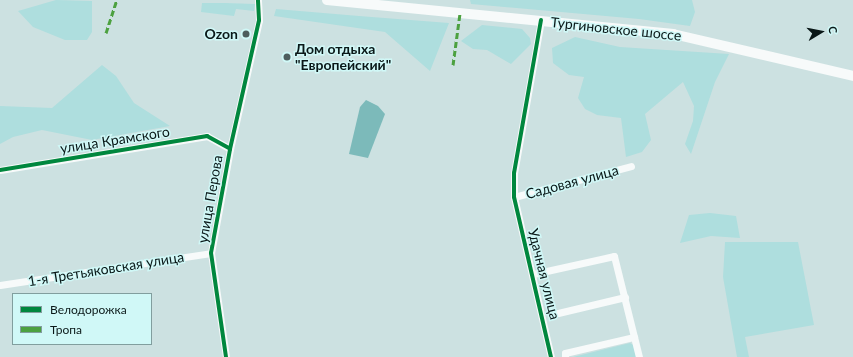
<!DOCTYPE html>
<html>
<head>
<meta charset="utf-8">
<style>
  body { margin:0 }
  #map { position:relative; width:853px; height:357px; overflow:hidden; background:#cce1e1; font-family:Lato,sans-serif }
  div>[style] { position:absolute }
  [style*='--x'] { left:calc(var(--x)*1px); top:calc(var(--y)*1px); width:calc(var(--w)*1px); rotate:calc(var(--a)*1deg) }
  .green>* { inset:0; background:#aedede }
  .water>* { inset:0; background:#7cbaba }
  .minor>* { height:7px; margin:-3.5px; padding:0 3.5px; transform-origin:3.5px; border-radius:3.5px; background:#f7fafa }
  .secondary>* { height:10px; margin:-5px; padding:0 5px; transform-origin:5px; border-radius:5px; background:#f7fafa }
  .quiet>* { height:3px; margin-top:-1.5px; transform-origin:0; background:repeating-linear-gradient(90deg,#4ca140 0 6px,transparent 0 9px) }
  .cycleway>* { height:4px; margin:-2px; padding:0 2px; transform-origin:2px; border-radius:2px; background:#00873e }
  .dots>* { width:11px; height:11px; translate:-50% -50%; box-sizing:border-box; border:2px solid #d0f8f7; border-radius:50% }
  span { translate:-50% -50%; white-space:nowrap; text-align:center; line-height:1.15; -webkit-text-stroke:3px #d0f8f7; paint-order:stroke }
  .street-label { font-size:14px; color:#0a1818 }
  .poi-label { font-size:14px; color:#0a1818; font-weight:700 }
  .right { translate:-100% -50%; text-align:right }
  .left { translate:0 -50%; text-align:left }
  .legend { position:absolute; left:12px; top:293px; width:140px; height:52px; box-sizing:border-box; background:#d0f8f7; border:1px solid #819e9e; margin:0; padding:5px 7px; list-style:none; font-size:12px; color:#0a1818 }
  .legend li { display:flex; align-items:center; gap:8px; height:20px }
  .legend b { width:20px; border:1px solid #819e9e }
  .north { position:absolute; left:801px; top:12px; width:40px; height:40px; -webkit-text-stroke:3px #d0f8f7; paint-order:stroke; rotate:80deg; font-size:11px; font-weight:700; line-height:16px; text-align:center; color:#0a1818 }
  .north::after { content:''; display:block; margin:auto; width:14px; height:18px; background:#0a1818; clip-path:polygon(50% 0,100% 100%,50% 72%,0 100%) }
</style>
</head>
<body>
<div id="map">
  <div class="green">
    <i style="clip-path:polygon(56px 0,92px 1px,92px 32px,87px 40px,65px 40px,33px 27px,18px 11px)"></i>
    <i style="clip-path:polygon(470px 0,692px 0,695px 12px,690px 26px,639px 19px,471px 4px)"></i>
    <i style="clip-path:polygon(202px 3px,225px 3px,255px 4px,254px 11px,236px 9px,234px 16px,201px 12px)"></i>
    <i style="clip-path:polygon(276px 9px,359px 16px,449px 23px,430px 71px,385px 32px,274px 16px)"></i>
    <i style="clip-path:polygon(482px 25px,522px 29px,530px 38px,531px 44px,511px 64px,487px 50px,473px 49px,461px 41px)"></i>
    <i style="clip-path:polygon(575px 37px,620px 47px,729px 54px,715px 82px,691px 154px,685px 144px,693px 121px,694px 106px,683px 82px,645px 114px,651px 140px,642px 152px,626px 157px,621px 118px,597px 115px,585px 109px,578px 98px,584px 77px,569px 75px,553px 63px,552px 48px)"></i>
    <i style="clip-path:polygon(102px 65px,116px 76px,134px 103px,170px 126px,92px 140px,42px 130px,13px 137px,0 144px,0 106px,52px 108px)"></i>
    <i style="clip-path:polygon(710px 213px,736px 216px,740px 238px,711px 236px,680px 243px,689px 215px)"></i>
    <i style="clip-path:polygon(725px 242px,798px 242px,814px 325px,745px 337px,749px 357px,737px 357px,723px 277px)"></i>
    <i style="clip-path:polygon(630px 343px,635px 346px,637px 357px,573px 357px)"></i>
  </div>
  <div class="water">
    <i style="clip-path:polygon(366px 100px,378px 106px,385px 114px,368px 158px,349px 154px,360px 107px)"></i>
  </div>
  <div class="minor">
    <i style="--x:541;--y:20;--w:155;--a:100"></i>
    <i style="--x:514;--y:173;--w:24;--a:90"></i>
    <i style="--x:514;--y:197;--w:164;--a:77"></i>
    <i style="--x:0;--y:170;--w:210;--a:-9.3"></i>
    <i style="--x:207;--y:136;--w:26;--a:29"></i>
    <i style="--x:514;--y:197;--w:121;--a:-14.8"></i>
    <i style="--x:533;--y:274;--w:83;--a:-12.5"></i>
    <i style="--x:614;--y:256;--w:104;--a:76.1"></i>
    <i style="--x:0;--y:285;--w:213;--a:-8.6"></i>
    <i style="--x:558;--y:313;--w:69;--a:-13.4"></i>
    <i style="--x:226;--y:357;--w:105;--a:-98.2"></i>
    <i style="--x:211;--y:253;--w:106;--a:-79.6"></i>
    <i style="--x:230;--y:149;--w:132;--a:-77.3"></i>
    <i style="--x:259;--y:20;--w:20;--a:-93"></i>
    <i style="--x:565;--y:357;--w:4;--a:-90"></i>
    <i style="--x:565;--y:353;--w:71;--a:-13.1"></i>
  </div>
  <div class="secondary">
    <i style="--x:327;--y:0;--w:348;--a:5.6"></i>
    <i style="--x:673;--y:34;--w:185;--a:13.1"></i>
  </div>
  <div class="quiet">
    <i style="--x:106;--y:33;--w:35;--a:-72"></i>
    <i style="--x:453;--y:65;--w:52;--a:-82.3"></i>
  </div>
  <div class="cycleway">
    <i style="--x:541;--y:20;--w:155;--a:100"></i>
    <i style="--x:514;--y:173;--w:24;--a:90"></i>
    <i style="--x:514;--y:197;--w:164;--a:77"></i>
    <i style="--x:0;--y:170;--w:210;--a:-9.3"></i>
    <i style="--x:207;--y:136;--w:26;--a:29"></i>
    <i style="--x:226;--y:357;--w:105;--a:-98.2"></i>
    <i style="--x:211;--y:253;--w:106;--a:-79.6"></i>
    <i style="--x:230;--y:149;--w:132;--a:-77.3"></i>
    <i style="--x:259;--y:20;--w:20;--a:-93"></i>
  </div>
  <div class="dots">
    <i style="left:246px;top:34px;background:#4e5e5e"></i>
    <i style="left:287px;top:57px;background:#4e5e5e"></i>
  </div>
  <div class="street-label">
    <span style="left:616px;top:29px;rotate:6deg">Тургиновское шоссе</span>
    <span style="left:115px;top:140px;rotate:-9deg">улица Крамского</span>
    <span style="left:572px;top:182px;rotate:-15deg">Садовая улица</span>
    <span style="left:210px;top:199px;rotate:-80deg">улица Перова</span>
    <span style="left:106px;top:269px;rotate:-9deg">1-я Третьяковская улица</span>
    <span style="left:544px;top:274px;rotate:76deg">Удачная улица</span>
  </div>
  <div class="poi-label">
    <span class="right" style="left:238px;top:34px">Ozon</span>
    <span class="left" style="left:295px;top:57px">Дом отдыха<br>"Европейский"</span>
  </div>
  <ul class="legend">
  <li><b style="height:5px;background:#00873e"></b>Велодорожка</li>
  <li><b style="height:5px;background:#4ca140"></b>Тропа</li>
  </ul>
  <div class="north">С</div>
</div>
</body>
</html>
